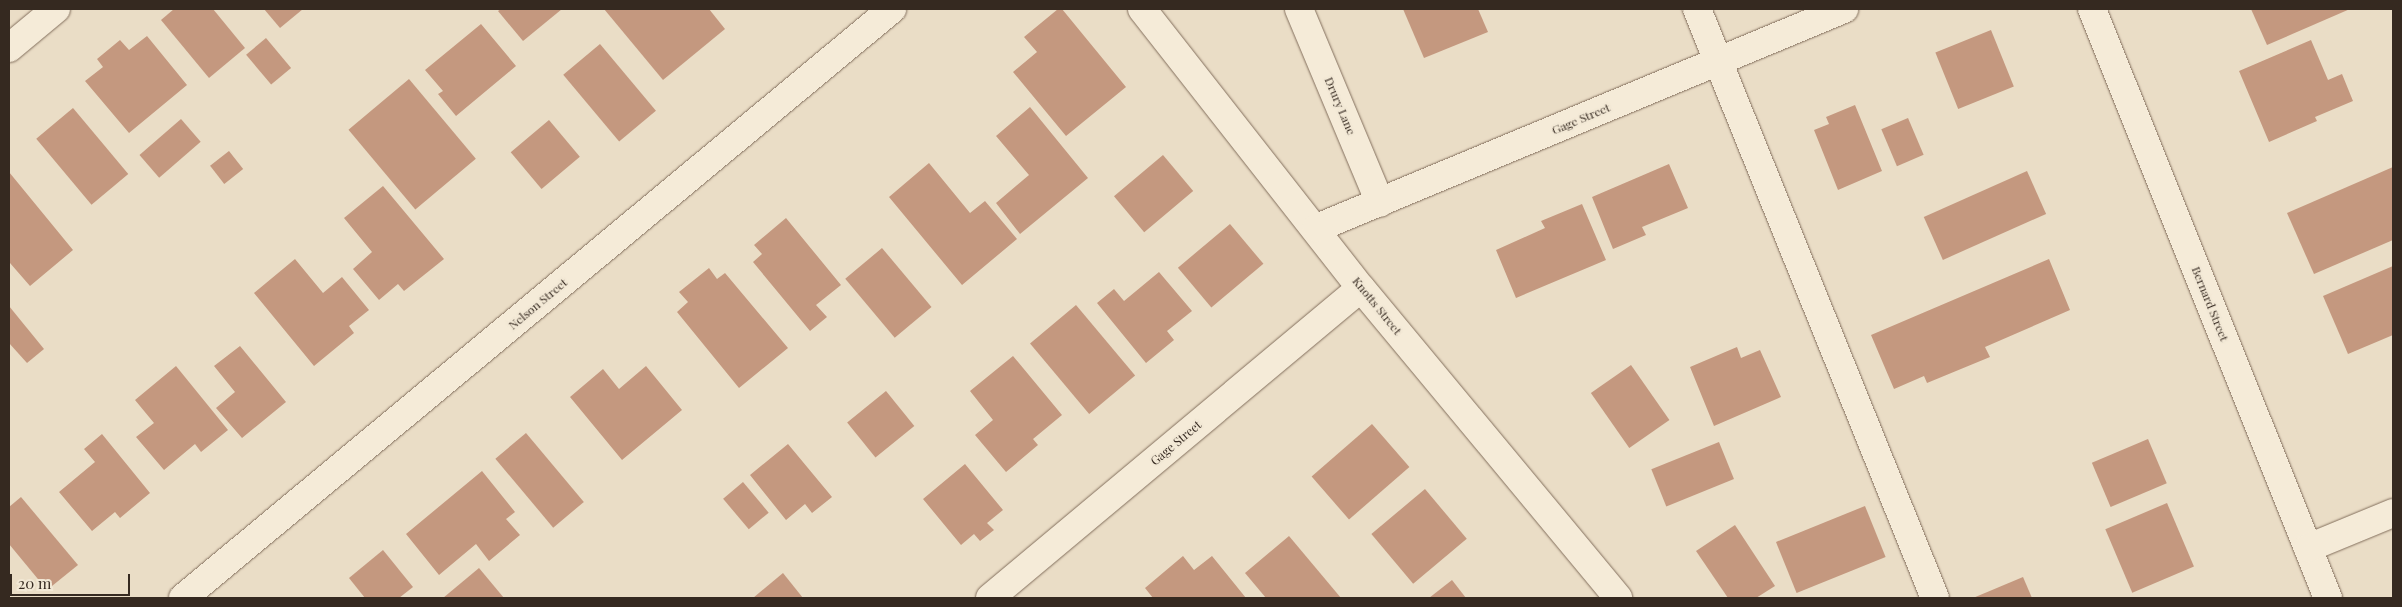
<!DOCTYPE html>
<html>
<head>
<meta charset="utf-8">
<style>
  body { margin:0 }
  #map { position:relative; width:2402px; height:607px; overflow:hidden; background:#eaddc6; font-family:"Playfair Display",serif }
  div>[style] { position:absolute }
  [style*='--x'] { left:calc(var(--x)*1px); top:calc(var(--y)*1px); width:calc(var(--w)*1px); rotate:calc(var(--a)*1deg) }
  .building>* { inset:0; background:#c4987f; transform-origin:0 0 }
  .roads { filter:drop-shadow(0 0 1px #836f5d) drop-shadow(0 0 1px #836f5d) }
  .minor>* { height:28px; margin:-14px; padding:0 14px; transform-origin:14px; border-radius:14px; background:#f5ebd8 }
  span { translate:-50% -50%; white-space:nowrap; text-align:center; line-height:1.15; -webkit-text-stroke:4px #f2e8d5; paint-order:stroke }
  .street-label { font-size:12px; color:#352920 }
  .frame { position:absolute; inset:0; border:10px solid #352920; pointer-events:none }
  .scale { position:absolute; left:10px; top:574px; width:120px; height:22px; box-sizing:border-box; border:2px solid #352920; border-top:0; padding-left:6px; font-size:15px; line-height:18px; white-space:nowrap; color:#352920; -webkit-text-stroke:4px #f2e8d5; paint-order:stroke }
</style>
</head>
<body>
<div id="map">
  <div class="building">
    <i style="clip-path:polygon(174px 9px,213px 9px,245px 48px,209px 78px,161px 20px)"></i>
    <i style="clip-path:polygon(264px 9px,303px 9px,280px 28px)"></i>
    <i style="clip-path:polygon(501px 9px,562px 9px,523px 41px,498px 11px)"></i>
    <i style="clip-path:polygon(604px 9px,709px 9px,725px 29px,663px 80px)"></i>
    <i style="clip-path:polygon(1058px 9px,1062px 9px,1126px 87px,1066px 136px,1013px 72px,1037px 52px,1024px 37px)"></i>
    <i style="clip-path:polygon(1403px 9px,1478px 9px,1488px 32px,1424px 58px)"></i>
    <i style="clip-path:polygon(2251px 9px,2350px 9px,2267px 45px)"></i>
    <i style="clip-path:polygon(481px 24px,516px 66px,456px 116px,438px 94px,443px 91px,425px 70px)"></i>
    <i style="left:1991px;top:30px;width:61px;height:60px;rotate:68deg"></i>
    <i style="clip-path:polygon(147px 36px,187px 85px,129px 133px,85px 81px,103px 67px,97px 59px,120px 40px,129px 50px)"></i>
    <i style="left:266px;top:38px;width:39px;height:26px;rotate:50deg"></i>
    <i style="clip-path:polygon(2311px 40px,2328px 80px,2342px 74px,2353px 101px,2315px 117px,2317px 121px,2269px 142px,2239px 71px)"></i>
    <i style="left:600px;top:44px;width:87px;height:48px;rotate:50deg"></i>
    <i style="left:409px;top:79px;width:104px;height:79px;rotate:50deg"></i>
    <i style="clip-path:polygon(1855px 105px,1882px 171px,1838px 190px,1814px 130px,1829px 124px,1826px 117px)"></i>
    <i style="clip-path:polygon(1030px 107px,1088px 178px,1020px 234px,996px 203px,1029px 175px,996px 136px)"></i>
    <i style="left:73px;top:108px;width:86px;height:48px;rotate:50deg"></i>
    <i style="left:1908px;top:118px;width:40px;height:29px;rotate:67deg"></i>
    <i style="left:181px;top:119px;width:30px;height:55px;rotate:49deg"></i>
    <i style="left:549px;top:120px;width:48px;height:50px;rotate:50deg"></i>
    <i style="left:229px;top:151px;width:23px;height:24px;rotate:52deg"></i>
    <i style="left:1163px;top:155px;width:47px;height:64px;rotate:50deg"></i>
    <i style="clip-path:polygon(929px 163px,970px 213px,985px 201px,1017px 239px,962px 285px,889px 197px)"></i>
    <i style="clip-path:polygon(1669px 164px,1688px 208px,1642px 227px,1646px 235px,1613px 249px,1592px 197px)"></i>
    <i style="clip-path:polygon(2393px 167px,2393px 240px,2314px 274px,2287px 213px)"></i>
    <i style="left:2027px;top:171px;width:47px;height:113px;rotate:66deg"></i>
    <i style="clip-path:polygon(9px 172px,73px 250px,30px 286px,10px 263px,9px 264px)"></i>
    <i style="clip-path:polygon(383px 186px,444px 259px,404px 291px,398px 284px,379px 300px,353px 269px,372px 252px,344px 218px)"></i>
    <i style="clip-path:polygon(1582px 204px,1606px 260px,1516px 298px,1496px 250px,1545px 228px,1541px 221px)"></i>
    <i style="clip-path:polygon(786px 218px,841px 285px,816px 305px,827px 317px,810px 331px,753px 262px,762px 254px,754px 245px)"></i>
    <i style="left:1230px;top:224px;width:52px;height:68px;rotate:50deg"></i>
    <i style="left:882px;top:248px;width:77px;height:48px;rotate:50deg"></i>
    <i style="clip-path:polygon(295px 259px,323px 293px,342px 277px,369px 310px,349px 326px,354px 333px,314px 366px,254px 293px)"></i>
    <i style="clip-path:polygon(2049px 259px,2070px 310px,1985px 347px,1990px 357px,1927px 383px,1924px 376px,1894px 389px,1871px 335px)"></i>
    <i style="clip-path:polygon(2393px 266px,2393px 335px,2348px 354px,2323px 296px)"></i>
    <i style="clip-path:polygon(709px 268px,717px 279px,725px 273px,788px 348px,739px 388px,677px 312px,688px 302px,679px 292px)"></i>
    <i style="clip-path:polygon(1159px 272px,1192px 311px,1167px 331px,1174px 340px,1146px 363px,1097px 303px,1114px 289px,1124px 301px)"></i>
    <i style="left:1076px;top:305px;width:92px;height:60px;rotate:50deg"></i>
    <i style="clip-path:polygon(9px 306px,44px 349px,27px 363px,9px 343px)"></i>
    <i style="clip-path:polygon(240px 346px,286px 402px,242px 438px,216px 408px,235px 392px,214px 366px)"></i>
    <i style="clip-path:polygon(1737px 347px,1741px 358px,1760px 350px,1781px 397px,1714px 426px,1690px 367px)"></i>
    <i style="clip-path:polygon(1013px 356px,1062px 415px,1033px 439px,1038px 445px,1006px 472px,975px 435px,993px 420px,970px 391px)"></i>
    <i style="left:1631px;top:365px;width:67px;height:49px;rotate:55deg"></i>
    <i style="clip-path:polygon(176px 366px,228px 430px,201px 452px,195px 444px,164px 470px,136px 437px,154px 423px,135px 400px)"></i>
    <i style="clip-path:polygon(646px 366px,682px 410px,622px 460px,570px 397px,603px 369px,619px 389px)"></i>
    <i style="left:886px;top:391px;width:45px;height:50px;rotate:51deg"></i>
    <i style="left:1372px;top:424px;width:57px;height:80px;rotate:49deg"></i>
    <i style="left:526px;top:433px;width:90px;height:40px;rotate:50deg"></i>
    <i style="clip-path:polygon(102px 434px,150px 493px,120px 518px,115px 512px,92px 531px,59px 492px,95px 462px,84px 449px)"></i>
    <i style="left:2148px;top:439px;width:48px;height:61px;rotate:67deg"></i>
    <i style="left:1719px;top:442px;width:40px;height:73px;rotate:68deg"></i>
    <i style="clip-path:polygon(788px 444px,832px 497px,812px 513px,805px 504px,786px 520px,750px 475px)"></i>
    <i style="clip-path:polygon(965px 464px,1003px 510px,987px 523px,994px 530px,980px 541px,974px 534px,961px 545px,923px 499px)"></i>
    <i style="clip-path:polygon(482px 471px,515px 512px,506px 519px,520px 535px,489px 561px,476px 544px,439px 575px,406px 534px)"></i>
    <i style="left:743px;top:482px;width:40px;height:26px;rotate:50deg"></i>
    <i style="left:1425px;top:489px;width:65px;height:70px;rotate:50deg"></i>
    <i style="clip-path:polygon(21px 497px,78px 565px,47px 590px,9px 544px,9px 507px)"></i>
    <i style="left:2167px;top:503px;width:69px;height:67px;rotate:67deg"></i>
    <i style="left:1865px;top:506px;width:55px;height:96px;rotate:68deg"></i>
    <i style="clip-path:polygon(1735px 525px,1775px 586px,1756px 598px,1728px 598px,1696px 551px)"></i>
    <i style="clip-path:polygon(1289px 536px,1341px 598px,1266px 598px,1245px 573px)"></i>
    <i style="clip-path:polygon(383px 550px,413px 587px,399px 598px,365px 598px,349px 578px)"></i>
    <i style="clip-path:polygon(1183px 556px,1194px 570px,1212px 556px,1246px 598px,1153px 598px,1145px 588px)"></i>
    <i style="clip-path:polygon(479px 568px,504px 598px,443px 598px)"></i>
    <i style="clip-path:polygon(783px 573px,803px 598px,753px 598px)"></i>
    <i style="clip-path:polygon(2023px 577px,2032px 598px,1973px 598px)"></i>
    <i style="clip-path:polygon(1452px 580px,1466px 598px,1429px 598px)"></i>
  </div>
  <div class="roads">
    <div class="minor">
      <i style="--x:1142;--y:9;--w:355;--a:51.9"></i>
      <i style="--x:1361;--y:288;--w:403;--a:50.3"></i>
      <i style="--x:1299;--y:9;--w:210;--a:67.3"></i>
      <i style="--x:1697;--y:9;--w:635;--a:68"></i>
      <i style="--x:2092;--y:9;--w:635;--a:68.17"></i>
      <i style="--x:9;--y:48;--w:61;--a:-39.7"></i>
      <i style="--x:1317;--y:228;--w:571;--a:-22.57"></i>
      <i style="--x:2308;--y:548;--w:92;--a:-22.4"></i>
      <i style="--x:183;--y:598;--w:922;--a:-39.72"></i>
      <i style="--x:990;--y:598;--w:483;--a:-39.9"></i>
    </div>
  </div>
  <div class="street-label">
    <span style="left:1340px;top:106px;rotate:67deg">Drury Lane</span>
    <span style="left:1581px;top:119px;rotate:-23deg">Gage Street</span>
    <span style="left:538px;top:304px;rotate:-40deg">Nelson Street</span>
    <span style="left:2210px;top:304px;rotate:68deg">Bernard Street</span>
    <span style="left:1377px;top:306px;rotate:51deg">Knotts Street</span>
    <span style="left:1176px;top:443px;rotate:-40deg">Gage Street</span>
  </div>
  <div class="frame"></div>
  <div class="scale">20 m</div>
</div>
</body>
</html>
